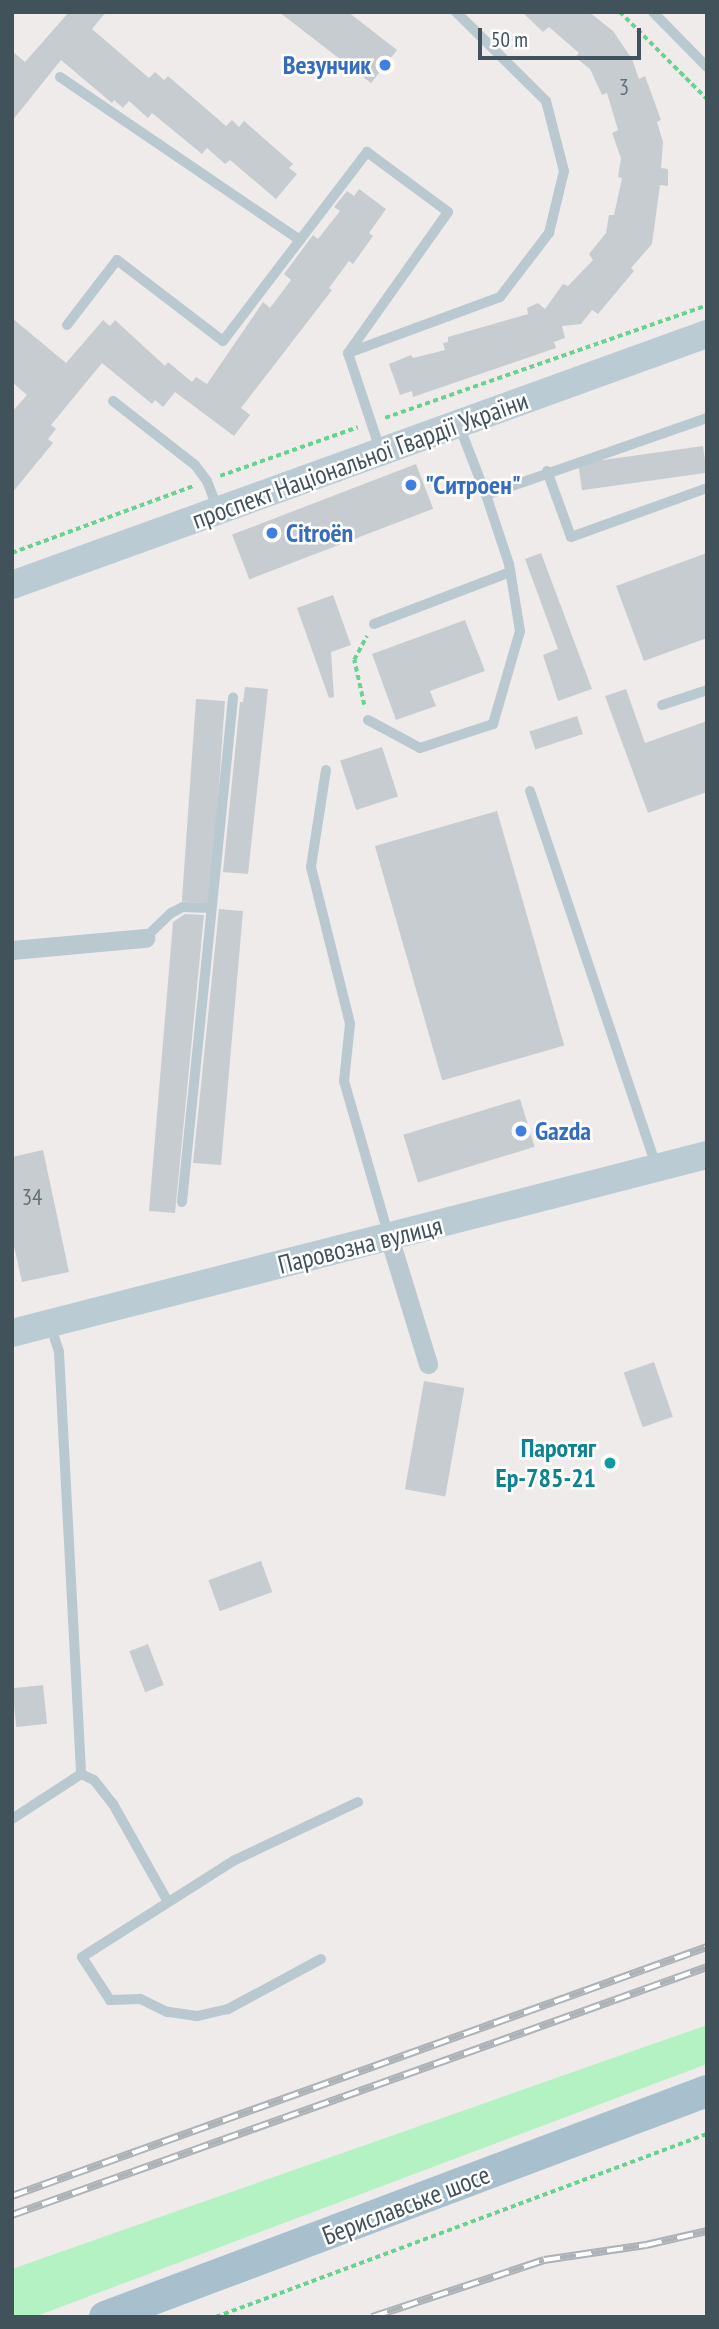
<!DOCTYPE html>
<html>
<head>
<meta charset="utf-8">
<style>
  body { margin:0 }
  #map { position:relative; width:719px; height:2329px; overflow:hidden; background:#efebeb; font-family:"PT Sans Narrow",sans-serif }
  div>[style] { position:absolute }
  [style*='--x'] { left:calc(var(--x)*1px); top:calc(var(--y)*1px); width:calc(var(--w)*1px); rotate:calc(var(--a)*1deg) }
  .green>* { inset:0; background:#b4f2c3 }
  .building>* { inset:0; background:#c7ccd1; transform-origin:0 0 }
  .path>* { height:3.5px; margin-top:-1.75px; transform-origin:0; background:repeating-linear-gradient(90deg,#6ad290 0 5px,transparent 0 8.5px) }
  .lane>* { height:10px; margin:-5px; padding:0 5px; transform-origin:5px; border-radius:5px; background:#bac9d0 }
  .street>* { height:19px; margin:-9.5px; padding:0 9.5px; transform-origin:9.5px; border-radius:9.5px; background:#bac9d0 }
  .secondary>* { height:28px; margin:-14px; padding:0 14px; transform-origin:14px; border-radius:14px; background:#bacbd4 }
  .primary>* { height:32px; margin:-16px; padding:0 16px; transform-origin:16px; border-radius:16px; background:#a8c0ce }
  .rail>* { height:8px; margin-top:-4px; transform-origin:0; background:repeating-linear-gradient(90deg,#fff 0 16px,#adb2b7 0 32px); box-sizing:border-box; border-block:2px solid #adb2b7 }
  .dots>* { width:19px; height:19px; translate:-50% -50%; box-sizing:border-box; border:4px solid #fff; border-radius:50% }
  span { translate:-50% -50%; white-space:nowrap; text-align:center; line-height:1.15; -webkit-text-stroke:5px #fff; paint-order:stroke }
  .number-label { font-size:23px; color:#637078 }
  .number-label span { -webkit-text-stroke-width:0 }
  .shop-label { font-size:26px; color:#366cbe; font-weight:700 }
  .right { translate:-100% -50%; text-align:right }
  .left { translate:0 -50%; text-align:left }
  .street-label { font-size:26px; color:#42525a }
  .culture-label { font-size:26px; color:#0d838f; font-weight:700 }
  .frame { position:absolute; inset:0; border:14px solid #42525a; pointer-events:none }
  .scale { position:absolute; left:478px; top:28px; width:163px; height:32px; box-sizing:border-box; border:4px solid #42525a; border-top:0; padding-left:9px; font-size:21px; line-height:24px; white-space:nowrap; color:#42525a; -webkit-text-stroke:5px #fff; paint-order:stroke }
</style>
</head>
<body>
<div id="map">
  <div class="green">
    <i style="clip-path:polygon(707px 2025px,707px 2064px,34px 2317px,12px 2317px,12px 2269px)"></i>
  </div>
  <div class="building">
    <i style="clip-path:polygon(69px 12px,106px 12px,92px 29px,149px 78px,155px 72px,164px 80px,168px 76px,226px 126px,232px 120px,239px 127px,244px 121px,293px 164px,289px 168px,297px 174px,276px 199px,230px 160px,225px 164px,207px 148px,202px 154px,152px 113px,148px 118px,129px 101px,123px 108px,114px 100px,112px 103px,61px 60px,12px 121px,12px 51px,25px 62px)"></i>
    <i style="clip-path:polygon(279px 12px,348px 12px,397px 50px,371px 83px)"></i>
    <i style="clip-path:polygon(522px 12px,589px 12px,613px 31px,632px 59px,639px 79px,645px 76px,661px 120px,657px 122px,663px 142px,661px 168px,668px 169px,668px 186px,660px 185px,652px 244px,631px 268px,634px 271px,598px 314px,592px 310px,581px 324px,562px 326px,565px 338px,554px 342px,556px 348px,413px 397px,412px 391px,400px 395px,389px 364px,411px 355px,413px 358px,445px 350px,443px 343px,448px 342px,448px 337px,528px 314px,527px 308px,538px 303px,545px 309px,563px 284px,568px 286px,593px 260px,589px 254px,606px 233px,609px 215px,614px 215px,622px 178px,618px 177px,621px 158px,612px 133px,618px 130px,607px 93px,602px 95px,590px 69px,575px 57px,579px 53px,549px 27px,543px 32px)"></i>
    <i style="clip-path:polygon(359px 189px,386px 209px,369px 233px,373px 236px,353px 264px,349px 261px,329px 288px,332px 290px,241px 408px,250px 415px,234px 436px,175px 392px,163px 407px,155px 400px,152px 404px,102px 363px,51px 425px,56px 429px,48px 439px,53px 443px,12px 493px,12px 412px,27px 395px,12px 382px,12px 318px,66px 363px,103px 320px,110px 326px,115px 320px,165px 366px,168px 362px,192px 382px,196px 377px,207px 384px,263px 302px,270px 308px,291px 280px,284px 274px,313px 235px,318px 239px,340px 211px,334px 207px,347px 191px,354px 196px)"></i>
    <i style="left:703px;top:446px;width:27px;height:126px;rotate:82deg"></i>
    <i style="left:416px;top:464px;width:48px;height:197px;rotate:69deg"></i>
    <i style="clip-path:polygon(541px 553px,592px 689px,558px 701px,543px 655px,558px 649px,525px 559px)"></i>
    <i style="clip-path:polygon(707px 553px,707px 638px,644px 661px,616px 586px)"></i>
    <i style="clip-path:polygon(333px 595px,351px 645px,331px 652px,334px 697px,329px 698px,297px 608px)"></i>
    <i style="clip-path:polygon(465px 620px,485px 671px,430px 691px,436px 706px,396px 720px,372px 654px)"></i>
    <i style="clip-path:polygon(245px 687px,268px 689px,248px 874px,223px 872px,240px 702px,243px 702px)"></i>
    <i style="clip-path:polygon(626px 689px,645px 743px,707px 721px,707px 792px,648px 813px,605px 696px)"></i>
    <i style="left:196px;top:699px;width:29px;height:203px;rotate:4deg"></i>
    <i style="left:577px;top:716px;width:19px;height:50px;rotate:72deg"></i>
    <i style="left:382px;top:747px;width:52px;height:44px;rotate:72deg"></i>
    <i style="left:497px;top:811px;width:244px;height:127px;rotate:74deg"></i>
    <i style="clip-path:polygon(219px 909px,243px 911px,221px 1165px,193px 1163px)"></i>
    <i style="clip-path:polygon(185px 914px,204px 915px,175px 1213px,149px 1211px,173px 922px)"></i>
    <i style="left:520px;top:1099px;width:50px;height:122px;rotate:73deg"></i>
    <i style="clip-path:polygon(43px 1150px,69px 1272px,22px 1282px,12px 1237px,12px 1157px)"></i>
    <i style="left:654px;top:1362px;width:58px;height:32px;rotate:71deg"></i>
    <i style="left:424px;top:1381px;width:41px;height:110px;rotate:10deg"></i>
    <i style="left:261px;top:1561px;width:33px;height:56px;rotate:70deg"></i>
    <i style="left:148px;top:1644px;width:44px;height:20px;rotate:69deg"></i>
    <i style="left:43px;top:1685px;width:39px;height:31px;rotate:84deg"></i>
  </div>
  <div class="path">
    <i style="--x:620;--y:12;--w:123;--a:45"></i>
    <i style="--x:385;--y:418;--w:341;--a:-19.3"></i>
    <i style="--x:220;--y:476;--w:146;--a:-19.5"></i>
    <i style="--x:12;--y:553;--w:193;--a:-20.3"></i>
    <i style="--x:364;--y:705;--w:46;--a:-102.5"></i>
    <i style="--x:354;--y:660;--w:27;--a:-62"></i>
    <i style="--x:216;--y:2317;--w:524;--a:-20.44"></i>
  </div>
  <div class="lane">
    <i style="--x:653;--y:12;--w:77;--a:45.5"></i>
    <i style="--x:60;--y:77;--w:290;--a:34.2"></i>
    <i style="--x:67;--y:325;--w:82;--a:-52.4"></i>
    <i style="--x:117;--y:260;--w:133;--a:37.4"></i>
    <i style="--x:223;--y:341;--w:238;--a:-52.7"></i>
    <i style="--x:367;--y:152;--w:101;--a:36.5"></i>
    <i style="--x:448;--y:212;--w:173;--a:125.3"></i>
    <i style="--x:348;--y:353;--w:162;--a:-20.2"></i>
    <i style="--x:500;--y:297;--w:81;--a:-52.6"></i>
    <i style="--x:549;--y:233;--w:64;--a:-76.4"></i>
    <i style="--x:564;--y:171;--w:72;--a:-104.4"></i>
    <i style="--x:546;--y:101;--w:127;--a:-135.3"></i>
    <i style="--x:348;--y:353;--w:101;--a:71.6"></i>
    <i style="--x:113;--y:401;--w:104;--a:38"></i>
    <i style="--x:195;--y:465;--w:20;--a:53"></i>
    <i style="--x:207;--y:481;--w:28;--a:69"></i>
    <i style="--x:460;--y:428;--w:72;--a:68.8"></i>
    <i style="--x:486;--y:495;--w:234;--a:-19.2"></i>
    <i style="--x:547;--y:471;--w:70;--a:70"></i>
    <i style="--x:571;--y:537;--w:145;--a:-19.8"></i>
    <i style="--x:374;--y:624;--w:146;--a:-20.9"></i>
    <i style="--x:662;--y:705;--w:47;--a:-18.4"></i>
    <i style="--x:368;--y:720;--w:59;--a:28.3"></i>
    <i style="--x:420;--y:748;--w:77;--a:-18.2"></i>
    <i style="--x:493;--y:724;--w:97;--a:-73.8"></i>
    <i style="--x:520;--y:631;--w:68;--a:-99.3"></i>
    <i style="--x:509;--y:564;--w:73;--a:-108.4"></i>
    <i style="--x:326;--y:770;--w:98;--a:98.8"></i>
    <i style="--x:311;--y:867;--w:162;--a:76"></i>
    <i style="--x:350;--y:1024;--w:57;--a:96"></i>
    <i style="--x:344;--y:1081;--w:158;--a:73.9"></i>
    <i style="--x:530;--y:791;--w:395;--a:71.4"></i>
    <i style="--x:145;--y:938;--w:36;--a:-44"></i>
    <i style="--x:171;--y:913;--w:13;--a:-27"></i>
    <i style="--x:183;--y:907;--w:28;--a:2"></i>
    <i style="--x:182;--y:1202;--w:507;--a:-84.22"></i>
    <i style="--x:51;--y:1327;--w:26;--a:72"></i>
    <i style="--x:59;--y:1352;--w:423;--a:87"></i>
    <i style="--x:81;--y:1774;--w:14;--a:25"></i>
    <i style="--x:94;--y:1780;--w:31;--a:52"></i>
    <i style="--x:113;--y:1804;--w:112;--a:60.7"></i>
    <i style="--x:12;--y:1819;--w:82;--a:-33.1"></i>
    <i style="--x:321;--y:1959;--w:106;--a:151.7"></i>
    <i style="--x:228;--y:2009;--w:32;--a:167"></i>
    <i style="--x:197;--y:2016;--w:30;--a:-172"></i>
    <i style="--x:167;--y:2012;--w:30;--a:-154"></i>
    <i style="--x:140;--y:1999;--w:30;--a:178"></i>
    <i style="--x:110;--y:2000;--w:51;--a:-123.1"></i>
    <i style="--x:82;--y:1957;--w:181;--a:-32.4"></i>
    <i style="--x:235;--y:1860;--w:136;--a:-25.2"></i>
  </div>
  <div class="street">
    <i style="--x:12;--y:950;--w:134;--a:-5.2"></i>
    <i style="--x:389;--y:1237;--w:133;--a:72.9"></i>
  </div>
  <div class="secondary">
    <i style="--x:12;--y:585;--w:739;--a:-19.86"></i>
    <i style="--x:12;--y:1333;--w:717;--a:-14.37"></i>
  </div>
  <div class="primary">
    <i style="--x:105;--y:2317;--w:643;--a:-20.58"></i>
  </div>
  <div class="rail">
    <i style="--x:12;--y:2196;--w:738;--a:-19.71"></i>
    <i style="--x:12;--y:2215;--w:738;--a:-19.64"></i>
    <i style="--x:372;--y:2317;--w:181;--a:-18.3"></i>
    <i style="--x:544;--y:2260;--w:103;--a:-8.4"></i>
    <i style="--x:646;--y:2245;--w:63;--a:-12.9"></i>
  </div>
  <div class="dots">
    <i style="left:385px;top:65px;background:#3f7fe0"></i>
    <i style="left:411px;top:485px;background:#3f7fe0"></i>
    <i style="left:272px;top:533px;background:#3f7fe0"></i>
    <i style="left:521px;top:1131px;background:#3f7fe0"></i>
    <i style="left:610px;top:1463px;background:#0f9aa8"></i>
  </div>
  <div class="number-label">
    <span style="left:624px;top:87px">3</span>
    <span style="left:32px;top:1197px">34</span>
  </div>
  <div class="shop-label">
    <span class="right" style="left:371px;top:65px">Везунчик</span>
    <span class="left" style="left:425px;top:485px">"Ситроен"</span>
    <span class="left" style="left:286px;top:533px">Citroën</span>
    <span class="left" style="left:535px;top:1131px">Gazda</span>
  </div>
  <div class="street-label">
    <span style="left:360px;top:460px;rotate:-20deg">проспект Національної Гвардії України</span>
    <span style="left:360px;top:1245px;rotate:-14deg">Паровозна вулиця</span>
    <span style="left:406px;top:2205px;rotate:-21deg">Бериславське шосе</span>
  </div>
  <div class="culture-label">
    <span class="right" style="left:596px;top:1463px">Паротяг<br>Ер-785-21</span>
  </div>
  <div class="frame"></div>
  <div class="scale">50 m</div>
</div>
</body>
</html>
